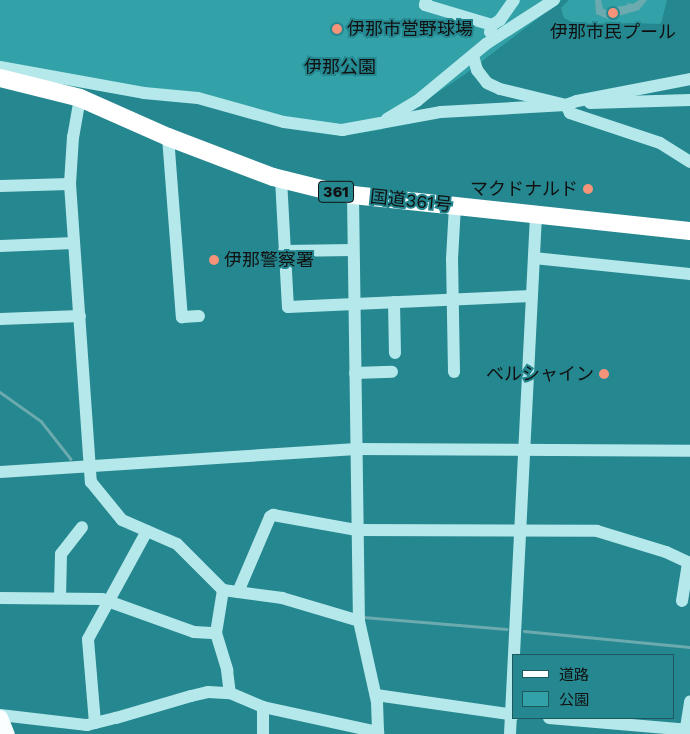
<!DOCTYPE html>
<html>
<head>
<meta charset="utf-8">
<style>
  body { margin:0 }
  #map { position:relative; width:690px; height:734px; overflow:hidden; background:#25878f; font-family:"Work Sans","Noto Sans JP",sans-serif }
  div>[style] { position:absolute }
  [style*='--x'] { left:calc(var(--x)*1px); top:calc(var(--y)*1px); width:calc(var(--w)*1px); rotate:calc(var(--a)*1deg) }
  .green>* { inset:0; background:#32a2a8 }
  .water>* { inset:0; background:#6baaae }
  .stream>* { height:2.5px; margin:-1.25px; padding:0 1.25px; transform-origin:1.25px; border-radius:1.25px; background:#6baaae }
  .minor>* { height:12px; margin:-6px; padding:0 6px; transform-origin:6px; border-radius:6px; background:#b5e8eb }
  .major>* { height:15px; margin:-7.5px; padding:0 7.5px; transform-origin:7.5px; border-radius:7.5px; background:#fafeff }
  .highway>* { height:18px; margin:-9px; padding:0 9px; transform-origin:9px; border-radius:9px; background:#fff }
  .dots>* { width:14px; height:14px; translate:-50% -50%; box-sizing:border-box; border:2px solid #25878f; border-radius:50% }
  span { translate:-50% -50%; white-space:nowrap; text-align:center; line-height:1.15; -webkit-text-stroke:4px #25878f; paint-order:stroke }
  .shield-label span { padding:1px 4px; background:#25878f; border:1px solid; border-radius:4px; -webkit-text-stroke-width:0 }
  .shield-label { font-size:16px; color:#111; font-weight:700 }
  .poi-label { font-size:18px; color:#111 }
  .left { translate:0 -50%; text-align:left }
  .right { translate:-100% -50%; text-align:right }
  .park-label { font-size:18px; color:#111 }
  .street-label { font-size:18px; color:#111 }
  .legend { position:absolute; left:512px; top:654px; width:162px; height:65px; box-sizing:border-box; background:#25878f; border:1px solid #1d585d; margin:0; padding:6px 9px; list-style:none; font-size:15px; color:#111 }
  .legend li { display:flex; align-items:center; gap:10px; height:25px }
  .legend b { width:25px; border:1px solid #1d585d }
</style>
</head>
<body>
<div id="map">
  <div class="green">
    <i style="clip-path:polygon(0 0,562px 0,464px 75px,381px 130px,342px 135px,197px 102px,0 67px)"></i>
    <i style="clip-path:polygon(569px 0,667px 0,661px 24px,629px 23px,598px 27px,580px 26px,564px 18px,561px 8px)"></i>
  </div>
  <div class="water">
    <i style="clip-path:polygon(595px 0,601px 0,603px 9px,609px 11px,612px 10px,610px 8px,628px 5px,626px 3px,633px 4px,639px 0,647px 0,639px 10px,608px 19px,596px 14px)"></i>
  </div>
  <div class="stream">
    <i style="--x:0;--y:392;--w:50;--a:35.3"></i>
    <i style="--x:41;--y:421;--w:48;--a:51.7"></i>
    <i style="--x:363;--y:617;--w:144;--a:4.8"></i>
    <i style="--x:524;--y:631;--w:167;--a:5.5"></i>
  </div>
  <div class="minor">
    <i style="--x:426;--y:0;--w:5;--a:101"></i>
    <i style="--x:425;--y:5;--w:70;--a:16.6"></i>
    <i style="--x:490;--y:32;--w:7;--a:-74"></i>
    <i style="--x:492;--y:25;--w:9;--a:-32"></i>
    <i style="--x:500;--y:20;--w:24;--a:-55"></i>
    <i style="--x:473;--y:56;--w:15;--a:74"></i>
    <i style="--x:477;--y:70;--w:16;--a:52"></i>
    <i style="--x:487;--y:83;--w:14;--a:25"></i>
    <i style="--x:500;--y:89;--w:68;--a:13.6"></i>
    <i style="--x:566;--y:105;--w:9;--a:63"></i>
    <i style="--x:570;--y:113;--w:95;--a:18.4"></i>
    <i style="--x:660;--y:143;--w:36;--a:32"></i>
    <i style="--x:0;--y:67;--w:146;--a:10.2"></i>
    <i style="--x:144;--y:93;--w:54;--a:5.3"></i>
    <i style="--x:198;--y:98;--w:89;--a:15.6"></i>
    <i style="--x:284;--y:122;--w:59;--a:7.9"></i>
    <i style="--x:342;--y:130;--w:101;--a:-10.3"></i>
    <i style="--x:441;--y:112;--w:125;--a:-3.2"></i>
    <i style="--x:566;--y:105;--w:12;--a:-20"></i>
    <i style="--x:577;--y:101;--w:115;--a:-11"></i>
    <i style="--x:80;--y:98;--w:40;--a:100"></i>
    <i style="--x:73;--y:137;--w:47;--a:93.7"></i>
    <i style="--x:70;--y:184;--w:299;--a:86"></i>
    <i style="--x:91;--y:482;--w:49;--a:50.8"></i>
    <i style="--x:122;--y:520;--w:60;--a:23.6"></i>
    <i style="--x:177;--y:544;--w:65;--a:45"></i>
    <i style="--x:223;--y:590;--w:60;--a:7.7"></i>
    <i style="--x:282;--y:598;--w:80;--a:16.6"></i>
    <i style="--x:590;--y:103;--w:100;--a:-1.7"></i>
    <i style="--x:387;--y:119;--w:35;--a:-31"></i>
    <i style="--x:417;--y:101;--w:89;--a:-39.6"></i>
    <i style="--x:486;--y:44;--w:81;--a:-32.9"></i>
    <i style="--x:168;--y:137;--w:181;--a:85.6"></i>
    <i style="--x:182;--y:317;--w:17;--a:-3"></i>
    <i style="--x:281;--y:179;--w:128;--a:86.9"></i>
    <i style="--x:288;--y:307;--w:244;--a:-2.6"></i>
    <i style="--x:0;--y:186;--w:70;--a:-1.6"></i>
    <i style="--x:353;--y:195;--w:426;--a:89.2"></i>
    <i style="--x:359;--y:621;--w:83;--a:77.5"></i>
    <i style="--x:377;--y:702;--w:32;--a:88"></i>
    <i style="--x:0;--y:246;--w:74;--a:-2.3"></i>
    <i style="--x:284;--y:251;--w:69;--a:-0.8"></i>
    <i style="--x:534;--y:258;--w:157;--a:5.9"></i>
    <i style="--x:394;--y:302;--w:51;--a:88.9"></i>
    <i style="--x:0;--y:319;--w:80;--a:-2.1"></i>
    <i style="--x:454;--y:372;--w:113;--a:-91"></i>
    <i style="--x:452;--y:259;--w:54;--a:-86.8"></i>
    <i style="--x:355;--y:373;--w:37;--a:-2"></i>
    <i style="--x:0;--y:472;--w:357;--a:-3.7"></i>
    <i style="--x:356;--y:449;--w:334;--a:0.3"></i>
    <i style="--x:223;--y:590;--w:44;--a:99.2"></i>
    <i style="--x:216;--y:633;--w:39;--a:73"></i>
    <i style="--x:227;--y:670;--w:23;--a:83"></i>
    <i style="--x:238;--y:592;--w:82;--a:-66.9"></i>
    <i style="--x:270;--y:517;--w:4;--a:-34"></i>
    <i style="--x:273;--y:515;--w:84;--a:10.2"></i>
    <i style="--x:356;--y:530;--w:241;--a:0.2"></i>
    <i style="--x:597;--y:531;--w:72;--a:16.9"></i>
    <i style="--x:666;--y:552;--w:26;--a:25"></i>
    <i style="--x:0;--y:598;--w:102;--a:0.6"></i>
    <i style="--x:102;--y:599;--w:98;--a:19.7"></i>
    <i style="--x:194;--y:632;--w:22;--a:3"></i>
    <i style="--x:60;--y:598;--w:44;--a:-88.7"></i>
    <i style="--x:61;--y:554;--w:34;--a:-52"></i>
    <i style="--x:682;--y:601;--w:39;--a:-81"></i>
    <i style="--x:376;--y:695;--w:139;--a:8.2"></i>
    <i style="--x:263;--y:707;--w:118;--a:12.3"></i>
    <i style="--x:0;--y:715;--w:88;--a:6.6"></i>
    <i style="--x:87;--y:725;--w:30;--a:-14"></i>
    <i style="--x:116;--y:718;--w:78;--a:-16.3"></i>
    <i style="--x:191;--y:696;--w:17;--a:-13"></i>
    <i style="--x:208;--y:692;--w:22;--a:3"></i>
    <i style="--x:230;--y:693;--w:36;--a:23"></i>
    <i style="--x:263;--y:707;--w:27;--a:90"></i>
    <i style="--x:549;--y:718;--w:142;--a:4.9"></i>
    <i style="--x:95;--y:723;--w:84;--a:-94.8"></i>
    <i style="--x:88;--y:639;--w:123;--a:-61.4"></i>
    <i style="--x:510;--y:734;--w:519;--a:-87.13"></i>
    <i style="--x:685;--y:734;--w:33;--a:-81"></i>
  </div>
  <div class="major">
    <i style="--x:0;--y:717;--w:18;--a:68"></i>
  </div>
  <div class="highway">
    <i style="--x:0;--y:78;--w:82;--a:14"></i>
    <i style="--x:80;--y:98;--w:96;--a:23.9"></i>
    <i style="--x:168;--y:137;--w:112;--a:20.9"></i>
    <i style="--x:273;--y:177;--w:54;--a:14"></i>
    <i style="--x:325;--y:190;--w:28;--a:10"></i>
    <i style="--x:353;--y:195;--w:339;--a:6.1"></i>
  </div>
  <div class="dots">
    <i style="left:613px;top:13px;background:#f59479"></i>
    <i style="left:337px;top:29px;background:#f59479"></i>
    <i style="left:588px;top:189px;background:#f59479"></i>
    <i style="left:214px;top:260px;background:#f59479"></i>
    <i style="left:604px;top:374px;background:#f59479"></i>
  </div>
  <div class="shield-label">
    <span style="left:336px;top:192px">361</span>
  </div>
  <div class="poi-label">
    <span class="left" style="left:347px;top:29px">伊那市営野球場</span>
    <span style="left:613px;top:32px">伊那市民プール</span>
    <span class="right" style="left:578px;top:189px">マクドナルド</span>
    <span class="left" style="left:224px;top:260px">伊那警察署</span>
    <span class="right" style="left:594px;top:374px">ベルシャイン</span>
  </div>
  <div class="park-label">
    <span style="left:340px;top:67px">伊那公園</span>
  </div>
  <div class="street-label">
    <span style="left:411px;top:201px;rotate:6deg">国道361号</span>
  </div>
  <ul class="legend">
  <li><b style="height:6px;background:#fafeff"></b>道路</li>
  <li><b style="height:14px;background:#32a2a8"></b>公園</li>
  </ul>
</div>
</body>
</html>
